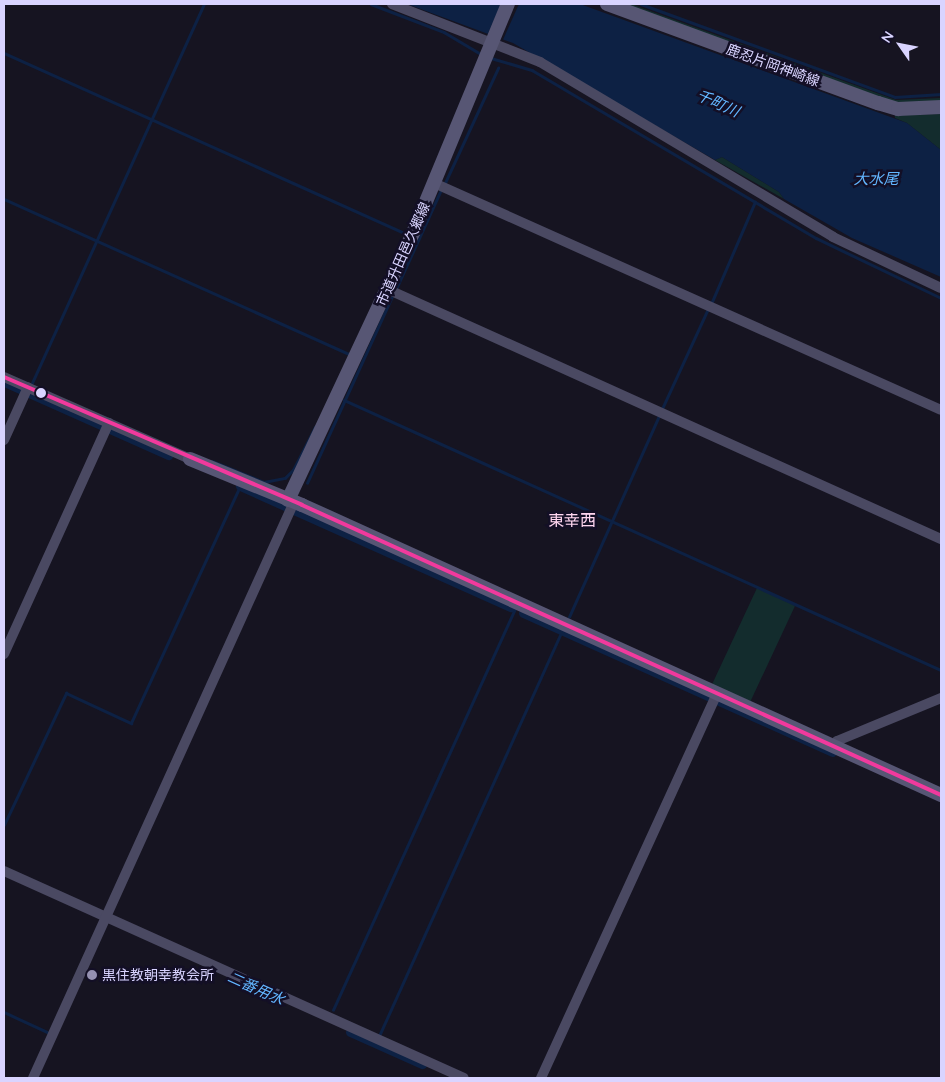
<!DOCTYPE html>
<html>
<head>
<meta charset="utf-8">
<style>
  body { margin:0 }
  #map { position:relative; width:945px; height:1082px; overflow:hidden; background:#161421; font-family:Quicksand,"Noto Sans JP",sans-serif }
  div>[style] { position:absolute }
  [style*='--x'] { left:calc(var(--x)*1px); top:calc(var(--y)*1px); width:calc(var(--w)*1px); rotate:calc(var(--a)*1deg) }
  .green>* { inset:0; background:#132c2d; transform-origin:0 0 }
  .water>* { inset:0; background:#0d2144 }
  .pier>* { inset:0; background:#161421 }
  .stream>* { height:2.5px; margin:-1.25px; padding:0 1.25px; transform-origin:1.25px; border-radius:1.25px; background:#0d2144 }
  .canal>* { height:9px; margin:-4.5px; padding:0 4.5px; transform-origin:4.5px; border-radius:4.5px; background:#0d2144 }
  .street>* { height:10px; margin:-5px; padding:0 5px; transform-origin:5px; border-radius:5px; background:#4a4962 }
  .secondary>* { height:14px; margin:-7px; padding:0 7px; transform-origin:7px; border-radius:7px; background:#575674 }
  .bus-1>* { height:4px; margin:-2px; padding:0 2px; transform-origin:2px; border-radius:2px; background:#f13a9d }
  .dots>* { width:14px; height:14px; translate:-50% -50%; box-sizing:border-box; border:2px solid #130f26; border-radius:50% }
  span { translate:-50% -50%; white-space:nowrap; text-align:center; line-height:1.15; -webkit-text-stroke:5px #130f26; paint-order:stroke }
  .street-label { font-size:14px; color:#d9d4ff }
  .poi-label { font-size:14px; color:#d9d4ff }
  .left { translate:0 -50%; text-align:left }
  .water-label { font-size:15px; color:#62b6ff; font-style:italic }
  .quarter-label { font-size:16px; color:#ffd6f0 }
  .frame { position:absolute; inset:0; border:5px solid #d9d4ff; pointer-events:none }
  .north { position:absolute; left:875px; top:20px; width:50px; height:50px; -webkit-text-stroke:4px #130f26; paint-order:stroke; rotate:303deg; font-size:14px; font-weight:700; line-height:20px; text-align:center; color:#d9d4ff }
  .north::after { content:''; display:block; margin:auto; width:18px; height:22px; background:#d9d4ff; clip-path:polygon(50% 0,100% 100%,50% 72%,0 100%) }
</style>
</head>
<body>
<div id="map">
  <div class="green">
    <i style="clip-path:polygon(621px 4px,631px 4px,896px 100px,941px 98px,941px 104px,899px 105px)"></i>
    <i style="clip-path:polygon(941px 114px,941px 150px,907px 123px,895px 118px,895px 115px)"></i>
    <i style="clip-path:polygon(722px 157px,779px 192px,784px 199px,715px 160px)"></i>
    <i style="left:757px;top:588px;width:42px;height:109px;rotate:25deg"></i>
  </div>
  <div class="water">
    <i style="clip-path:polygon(407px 4px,580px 4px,907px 123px,941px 150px,941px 277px,852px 238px,784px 199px,779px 192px,722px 157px,715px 160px,513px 43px)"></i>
  </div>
  <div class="pier">
    <i style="clip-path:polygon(501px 4px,519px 4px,502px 42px,487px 36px)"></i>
  </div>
  <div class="stream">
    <i style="--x:371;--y:4;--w:78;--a:21"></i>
    <i style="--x:444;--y:32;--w:43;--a:30.7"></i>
    <i style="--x:641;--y:4;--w:270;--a:20.1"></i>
    <i style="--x:895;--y:97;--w:46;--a:-3.7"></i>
    <i style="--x:4;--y:53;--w:437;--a:24.2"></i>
    <i style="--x:491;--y:58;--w:43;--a:16.3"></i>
    <i style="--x:532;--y:70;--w:330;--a:30.6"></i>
    <i style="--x:816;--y:238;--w:139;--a:25.6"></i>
    <i style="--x:444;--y:185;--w:129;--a:-65.2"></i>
    <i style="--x:4;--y:199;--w:380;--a:24.2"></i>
    <i style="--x:396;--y:289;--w:109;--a:-65.6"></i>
    <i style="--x:711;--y:304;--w:111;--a:-66.7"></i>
    <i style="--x:32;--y:383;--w:416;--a:-65.6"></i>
    <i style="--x:344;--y:400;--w:655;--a:24.34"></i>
    <i style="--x:661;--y:411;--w:112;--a:-65.3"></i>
    <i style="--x:212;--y:461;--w:56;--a:22"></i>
    <i style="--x:264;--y:482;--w:21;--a:-11"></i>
    <i style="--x:285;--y:478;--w:11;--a:-45"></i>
    <i style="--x:293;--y:470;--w:48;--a:-62.9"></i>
    <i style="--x:307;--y:483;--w:208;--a:-65.5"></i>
    <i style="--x:569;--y:617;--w:220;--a:-65.9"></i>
    <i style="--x:4;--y:825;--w:146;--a:-64.8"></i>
    <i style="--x:66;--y:693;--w:72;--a:24.8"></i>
    <i style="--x:131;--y:723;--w:261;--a:-65.3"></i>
    <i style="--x:333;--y:1010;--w:440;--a:-65.6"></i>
    <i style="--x:4;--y:1012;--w:47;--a:24.9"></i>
    <i style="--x:379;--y:1036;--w:447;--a:-65.7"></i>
  </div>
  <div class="canal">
    <i style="--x:4;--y:382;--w:180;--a:24"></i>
    <i style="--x:240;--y:486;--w:297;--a:24.1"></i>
    <i style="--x:523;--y:613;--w:339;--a:24.2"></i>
    <i style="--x:350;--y:1032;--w:79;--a:24"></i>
  </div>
  <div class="street">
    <i style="--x:392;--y:4;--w:159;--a:21.4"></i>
    <i style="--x:540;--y:62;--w:341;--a:30.8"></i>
    <i style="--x:833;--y:237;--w:119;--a:25.3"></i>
    <i style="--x:434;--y:183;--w:555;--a:24.12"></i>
    <i style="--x:387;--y:289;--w:608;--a:24.29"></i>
    <i style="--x:4;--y:377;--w:203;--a:23.8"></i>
    <i style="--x:4;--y:440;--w:58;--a:-65.6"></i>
    <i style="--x:4;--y:654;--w:254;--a:-65.6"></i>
    <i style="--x:833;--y:746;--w:6;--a:-51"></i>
    <i style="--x:837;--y:741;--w:113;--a:-22.5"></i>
    <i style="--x:4;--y:871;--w:504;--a:24.23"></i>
    <i style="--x:33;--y:1078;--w:632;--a:-65.62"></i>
    <i style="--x:541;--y:1078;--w:423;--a:-65.4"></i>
  </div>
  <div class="secondary">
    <i style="--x:607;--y:4;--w:289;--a:20.1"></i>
    <i style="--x:878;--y:103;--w:21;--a:17"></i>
    <i style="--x:898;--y:109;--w:43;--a:-2.7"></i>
    <i style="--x:190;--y:459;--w:121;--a:22.3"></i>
    <i style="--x:302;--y:505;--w:702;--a:24.41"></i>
    <i style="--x:288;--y:500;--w:295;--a:-64.9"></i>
    <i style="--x:413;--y:233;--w:248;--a:-67.5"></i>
  </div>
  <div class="bus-1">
    <i style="--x:4;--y:377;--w:324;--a:23.2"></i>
    <i style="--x:302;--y:505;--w:702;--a:24.41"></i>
  </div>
  <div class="dots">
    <i style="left:41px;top:393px;background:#d9d4ff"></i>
    <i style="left:92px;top:975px;background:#9591b1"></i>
  </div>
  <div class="street-label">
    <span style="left:773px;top:65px;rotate:20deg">鹿忍片岡神崎線</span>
    <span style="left:403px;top:254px;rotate:-66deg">市道升田邑久郷線</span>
  </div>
  <div class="poi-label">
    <span class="left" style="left:102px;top:975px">黒住教朝幸教会所</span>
  </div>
  <div class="water-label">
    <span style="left:718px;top:103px;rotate:24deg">千町川</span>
    <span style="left:876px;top:179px">大水尾</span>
    <span style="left:256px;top:988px;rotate:24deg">二番用水</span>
  </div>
  <div class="quarter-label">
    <span style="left:572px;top:520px">東幸西</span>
  </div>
  <div class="frame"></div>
  <div class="north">N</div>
</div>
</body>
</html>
